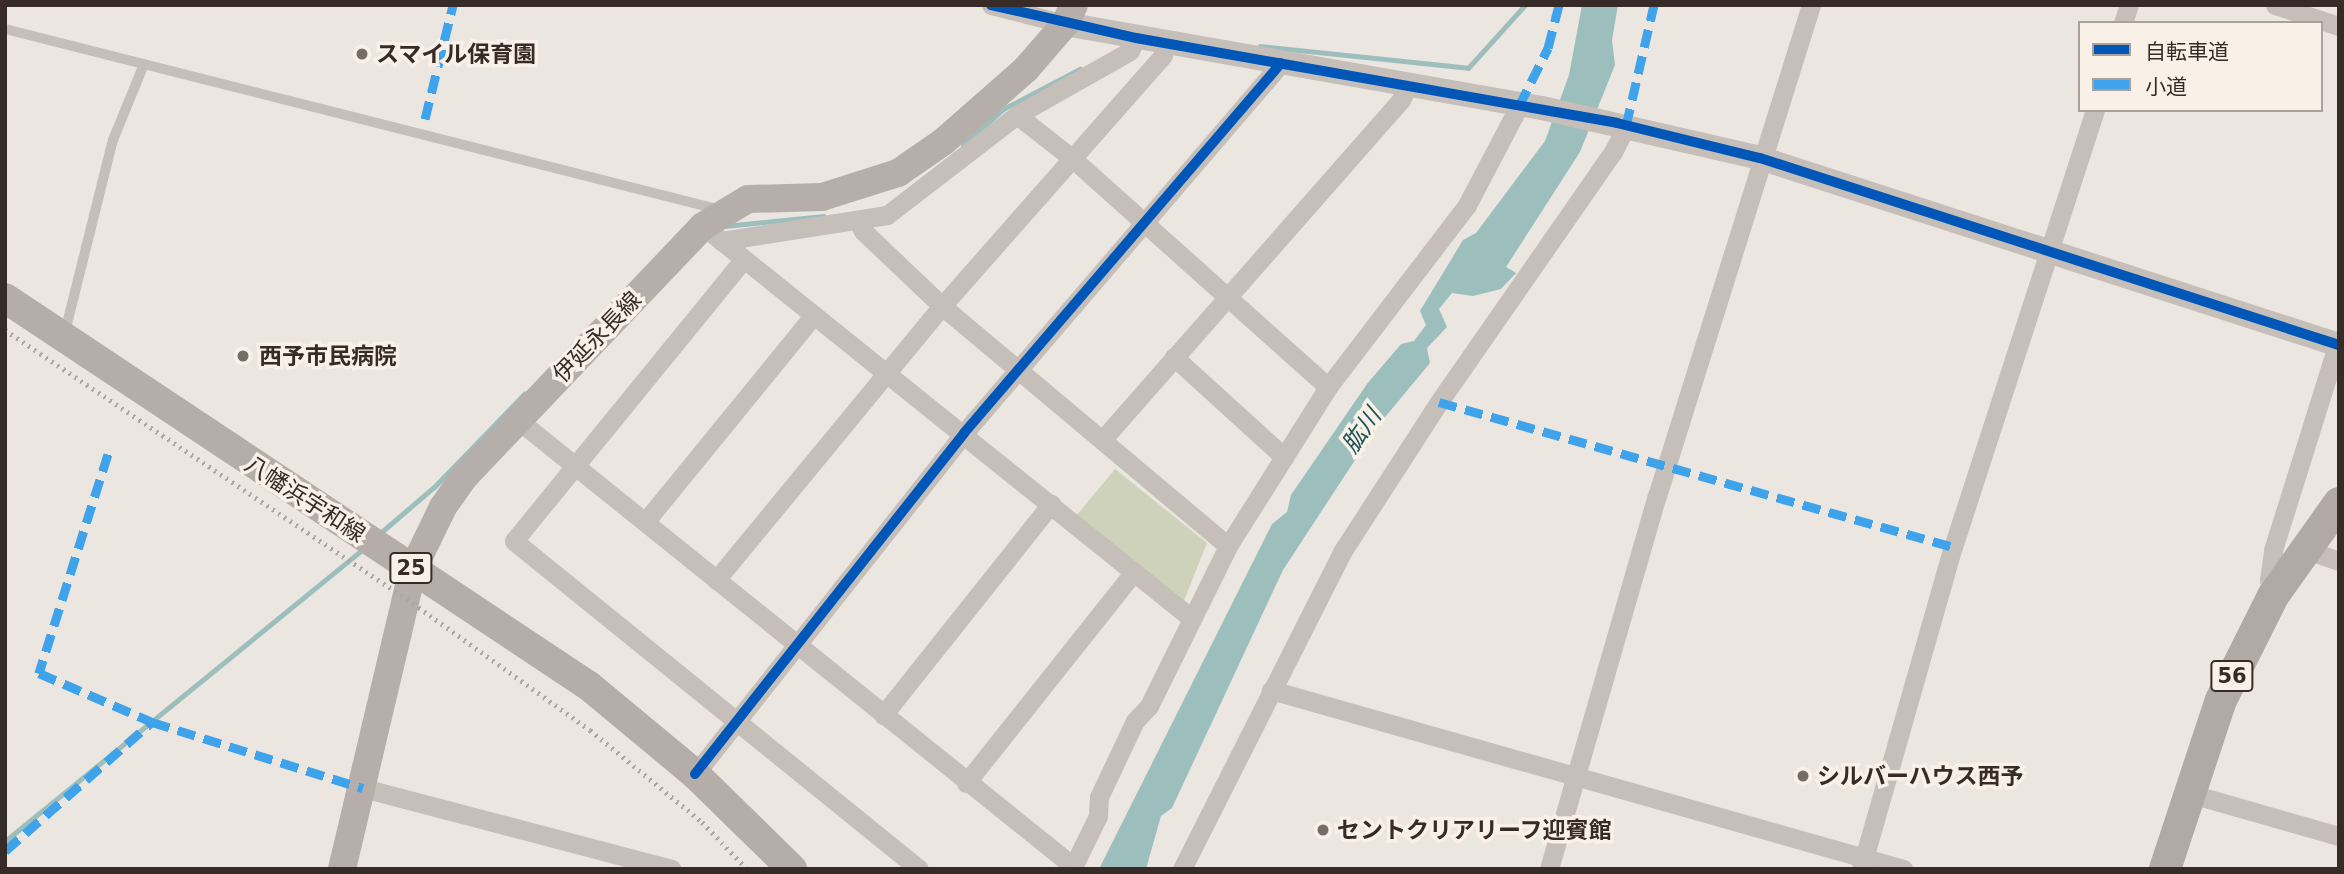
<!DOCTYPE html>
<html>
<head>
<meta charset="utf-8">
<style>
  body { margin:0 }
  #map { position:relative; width:2344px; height:874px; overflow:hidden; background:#ece6e0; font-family:"DejaVu Sans","Noto Sans JP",sans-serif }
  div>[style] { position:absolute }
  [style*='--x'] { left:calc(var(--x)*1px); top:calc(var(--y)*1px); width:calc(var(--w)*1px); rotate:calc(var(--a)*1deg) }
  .green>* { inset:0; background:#ced2ba }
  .water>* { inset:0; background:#9cbfbe }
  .stream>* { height:5px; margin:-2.5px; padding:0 2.5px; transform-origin:2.5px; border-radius:2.5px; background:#9cbfbe }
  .service>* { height:10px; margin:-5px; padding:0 5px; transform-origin:5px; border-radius:5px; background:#c5beb9 }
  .minor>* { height:19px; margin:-9.5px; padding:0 9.5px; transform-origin:9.5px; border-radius:9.5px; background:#c5beb9 }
  .tertiary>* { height:24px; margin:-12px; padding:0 12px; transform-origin:12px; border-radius:12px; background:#c5beb9 }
  .secondary>* { height:28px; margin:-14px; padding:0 14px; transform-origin:14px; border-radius:14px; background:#b6aeaa }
  .primary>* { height:30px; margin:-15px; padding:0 15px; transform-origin:15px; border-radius:15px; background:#b4ada8 }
  .trunk>* { height:32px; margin:-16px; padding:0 16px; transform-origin:16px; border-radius:16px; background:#b0a9a4 }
  .rail>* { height:5px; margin-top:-2.5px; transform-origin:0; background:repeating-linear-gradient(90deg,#ada7a3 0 2px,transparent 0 7px) }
  .quiet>* { height:9px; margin-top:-4.5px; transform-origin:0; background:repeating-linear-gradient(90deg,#3fa3eb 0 18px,transparent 0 27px) }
  .cycleway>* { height:10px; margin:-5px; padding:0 5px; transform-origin:5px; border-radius:5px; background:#0057b8 }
  .dots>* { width:19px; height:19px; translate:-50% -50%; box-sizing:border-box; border:4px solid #f9f0e7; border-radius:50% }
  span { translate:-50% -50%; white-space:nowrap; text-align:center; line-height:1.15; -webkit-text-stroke:7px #f9f0e7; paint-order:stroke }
  .shield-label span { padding:2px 5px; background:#f9f0e7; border:2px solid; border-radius:5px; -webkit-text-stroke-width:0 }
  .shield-label { font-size:21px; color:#362b27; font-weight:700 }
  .poi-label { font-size:23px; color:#362b27; font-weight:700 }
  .left { translate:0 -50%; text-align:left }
  .street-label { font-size:23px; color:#362b27 }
  .water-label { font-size:24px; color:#1d5557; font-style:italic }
  .frame { position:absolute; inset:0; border:7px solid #362b27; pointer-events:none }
  .legend { position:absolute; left:2078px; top:21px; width:245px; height:91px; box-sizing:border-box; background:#f9f0e7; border:2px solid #aba19a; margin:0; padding:9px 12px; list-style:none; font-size:21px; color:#362b27 }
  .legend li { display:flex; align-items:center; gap:14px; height:35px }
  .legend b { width:35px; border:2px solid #aba19a }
</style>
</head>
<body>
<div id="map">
  <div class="green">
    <i style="clip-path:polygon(1115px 469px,1207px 543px,1183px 603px,1076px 516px)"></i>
  </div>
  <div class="water">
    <i style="clip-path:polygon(1582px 5px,1618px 5px,1612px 40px,1615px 65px,1580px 152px,1506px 267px,1516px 273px,1501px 289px,1473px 296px,1452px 293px,1439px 309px,1447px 327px,1427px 348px,1430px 363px,1376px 428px,1283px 570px,1172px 808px,1161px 816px,1146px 869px,1099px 869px,1272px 524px,1287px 512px,1291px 495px,1367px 384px,1401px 344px,1414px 341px,1426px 325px,1420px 311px,1463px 240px,1476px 233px,1545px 141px,1569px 75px)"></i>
  </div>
  <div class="stream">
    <i style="--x:1260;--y:46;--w:209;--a:6"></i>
    <i style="--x:1468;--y:68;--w:85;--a:-47.9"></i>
    <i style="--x:963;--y:145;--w:54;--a:-42"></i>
    <i style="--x:1003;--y:109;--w:87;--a:-27.5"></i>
    <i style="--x:725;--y:226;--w:99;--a:-5.8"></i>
    <i style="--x:379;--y:534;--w:74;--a:-40.6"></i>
    <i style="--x:435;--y:486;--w:129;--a:-45.9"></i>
    <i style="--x:5;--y:841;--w:463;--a:-39.2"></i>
  </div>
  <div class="service">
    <i style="--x:5;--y:29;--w:739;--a:14.19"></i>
    <i style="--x:65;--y:332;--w:198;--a:-76"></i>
    <i style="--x:113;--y:140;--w:82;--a:-67.8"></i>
  </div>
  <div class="minor">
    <i style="--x:991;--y:5;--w:76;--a:14.4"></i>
    <i style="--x:2275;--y:5;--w:67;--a:18.2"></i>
    <i style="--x:2123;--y:23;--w:19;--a:-72"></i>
    <i style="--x:1136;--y:38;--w:14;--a:115"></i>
    <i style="--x:1130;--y:51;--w:130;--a:150.5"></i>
    <i style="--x:1017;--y:115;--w:71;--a:38.2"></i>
    <i style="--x:1073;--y:159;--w:342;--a:41.8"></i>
    <i style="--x:858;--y:220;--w:12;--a:66"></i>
    <i style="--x:863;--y:231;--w:109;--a:43.5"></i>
    <i style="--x:942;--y:306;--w:334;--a:-48.6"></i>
    <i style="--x:1163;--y:55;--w:12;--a:-81"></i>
    <i style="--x:703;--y:226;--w:626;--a:38.77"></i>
    <i style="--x:721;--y:241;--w:168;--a:-8.9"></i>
    <i style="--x:887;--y:215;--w:164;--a:-37.6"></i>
    <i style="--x:743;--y:260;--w:362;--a:129.2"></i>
    <i style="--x:514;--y:541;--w:521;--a:39"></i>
    <i style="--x:1174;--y:357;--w:149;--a:42.3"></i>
    <i style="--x:518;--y:420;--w:712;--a:38.79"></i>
    <i style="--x:1103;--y:439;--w:451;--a:-48.7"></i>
    <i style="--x:1401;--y:100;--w:17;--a:-65"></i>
    <i style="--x:645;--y:522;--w:267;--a:-50.8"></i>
    <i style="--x:2304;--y:549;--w:37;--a:19"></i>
    <i style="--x:716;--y:580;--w:355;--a:-50.5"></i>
    <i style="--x:942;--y:306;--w:373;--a:40"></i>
    <i style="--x:2273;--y:596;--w:16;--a:-104"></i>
    <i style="--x:2269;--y:580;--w:30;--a:-82"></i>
    <i style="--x:2273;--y:550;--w:220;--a:-72.6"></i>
    <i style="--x:1271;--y:690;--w:657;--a:15.81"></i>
    <i style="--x:883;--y:715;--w:270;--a:-51.5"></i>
    <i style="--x:695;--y:774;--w:434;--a:-51.7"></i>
    <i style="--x:964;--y:433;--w:487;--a:-49.4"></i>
    <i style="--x:966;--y:783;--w:270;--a:-51.5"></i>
    <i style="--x:363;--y:788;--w:319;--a:14.7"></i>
    <i style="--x:2188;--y:793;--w:157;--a:15.9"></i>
    <i style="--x:1072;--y:869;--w:59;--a:-63.9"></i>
    <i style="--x:1098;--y:816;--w:19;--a:-87"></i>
    <i style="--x:1099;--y:797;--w:84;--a:-64.7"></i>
    <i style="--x:1135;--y:721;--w:21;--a:-47"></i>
    <i style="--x:1149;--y:706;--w:178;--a:-63.7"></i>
    <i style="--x:1228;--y:546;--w:188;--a:-57.8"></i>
    <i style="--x:1328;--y:387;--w:229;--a:-52.6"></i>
    <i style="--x:1467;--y:205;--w:112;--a:-62.3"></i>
    <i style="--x:1182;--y:869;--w:355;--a:-63.2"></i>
    <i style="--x:1342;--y:552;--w:179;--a:-57.1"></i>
    <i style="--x:1439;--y:402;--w:305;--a:-55.2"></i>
    <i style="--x:1613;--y:152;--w:29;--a:-63"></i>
    <i style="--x:1549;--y:869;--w:388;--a:-73.9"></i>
    <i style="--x:1657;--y:496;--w:515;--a:-72.59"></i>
    <i style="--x:1861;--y:869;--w:335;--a:-74.1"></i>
    <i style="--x:1953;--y:547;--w:459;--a:-72"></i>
  </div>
  <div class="tertiary">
    <i style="--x:1065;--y:24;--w:484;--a:10"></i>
    <i style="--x:1542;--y:108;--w:224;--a:12.9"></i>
    <i style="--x:1760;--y:158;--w:608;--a:17.9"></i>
  </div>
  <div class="secondary">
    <i style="--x:342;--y:869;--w:308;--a:-76.7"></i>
    <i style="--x:413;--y:569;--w:69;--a:-64.2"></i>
    <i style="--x:443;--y:507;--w:38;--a:-55"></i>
    <i style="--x:465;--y:476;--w:345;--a:-46.4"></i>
    <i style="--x:703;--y:226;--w:52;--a:-31"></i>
    <i style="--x:748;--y:199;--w:74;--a:-1.5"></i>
    <i style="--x:822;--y:197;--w:80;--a:-17.5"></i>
    <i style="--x:898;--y:173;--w:55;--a:-34.6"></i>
    <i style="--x:943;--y:142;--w:111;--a:-41.3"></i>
    <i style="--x:1026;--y:69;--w:60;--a:-49.1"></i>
    <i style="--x:1065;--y:24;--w:21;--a:-65"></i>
  </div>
  <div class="primary">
    <i style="--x:5;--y:298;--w:701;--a:33.6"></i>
    <i style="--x:589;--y:686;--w:138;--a:39.7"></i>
    <i style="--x:695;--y:774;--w:136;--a:44.4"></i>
  </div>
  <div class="trunk">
    <i style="--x:2165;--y:869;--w:178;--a:-71.7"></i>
    <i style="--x:2221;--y:700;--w:116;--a:-63.4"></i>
    <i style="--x:2273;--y:596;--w:114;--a:-54.6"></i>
  </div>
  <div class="rail">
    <i style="--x:5;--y:330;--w:484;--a:33.8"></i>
    <i style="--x:407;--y:599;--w:225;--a:35.6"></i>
    <i style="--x:590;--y:730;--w:145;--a:39.4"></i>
    <i style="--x:702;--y:822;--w:65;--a:46.2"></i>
  </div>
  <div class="quiet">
    <i style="--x:1519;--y:106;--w:65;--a:-63.4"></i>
    <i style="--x:1548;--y:48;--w:44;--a:-75.7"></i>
    <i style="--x:425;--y:119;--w:117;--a:-76.2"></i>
    <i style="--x:1626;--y:126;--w:124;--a:-77"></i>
    <i style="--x:1439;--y:402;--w:534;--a:15.75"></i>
    <i style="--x:108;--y:454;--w:230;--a:107.5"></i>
    <i style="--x:39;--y:673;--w:123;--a:23.4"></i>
    <i style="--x:152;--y:722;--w:221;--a:17.4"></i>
    <i style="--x:5;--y:851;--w:196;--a:-41.3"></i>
  </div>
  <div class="cycleway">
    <i style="--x:991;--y:5;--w:149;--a:12.8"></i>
    <i style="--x:1136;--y:38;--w:488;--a:10"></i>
    <i style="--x:1617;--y:123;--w:147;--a:13.8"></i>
    <i style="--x:1760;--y:158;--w:608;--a:17.9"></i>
    <i style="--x:695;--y:774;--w:434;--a:-51.7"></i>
    <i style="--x:964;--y:433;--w:487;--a:-49.4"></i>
  </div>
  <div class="dots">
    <i style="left:362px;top:54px;background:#766c68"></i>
    <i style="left:243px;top:356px;background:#766c68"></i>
    <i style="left:1803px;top:776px;background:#766c68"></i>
    <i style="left:1323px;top:830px;background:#766c68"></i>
  </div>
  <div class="shield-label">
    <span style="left:411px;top:568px">25</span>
    <span style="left:2232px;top:676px">56</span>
  </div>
  <div class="poi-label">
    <span class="left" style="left:376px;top:54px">スマイル保育園</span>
    <span class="left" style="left:259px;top:356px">西予市民病院</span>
    <span class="left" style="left:1817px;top:776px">シルバーハウス西予</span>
    <span class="left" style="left:1337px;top:830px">セントクリアリーフ迎賓館</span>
  </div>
  <div class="street-label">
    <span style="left:597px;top:337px;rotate:-46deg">伊延永長線</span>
    <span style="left:305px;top:499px;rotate:33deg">八幡浜宇和線</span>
  </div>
  <div class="water-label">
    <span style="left:1362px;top:431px;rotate:-55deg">肱川</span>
  </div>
  <div class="frame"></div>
  <ul class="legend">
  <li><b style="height:9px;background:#0057b8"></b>自転車道</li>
  <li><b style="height:9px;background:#3fa3eb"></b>小道</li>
  </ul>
</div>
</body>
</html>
